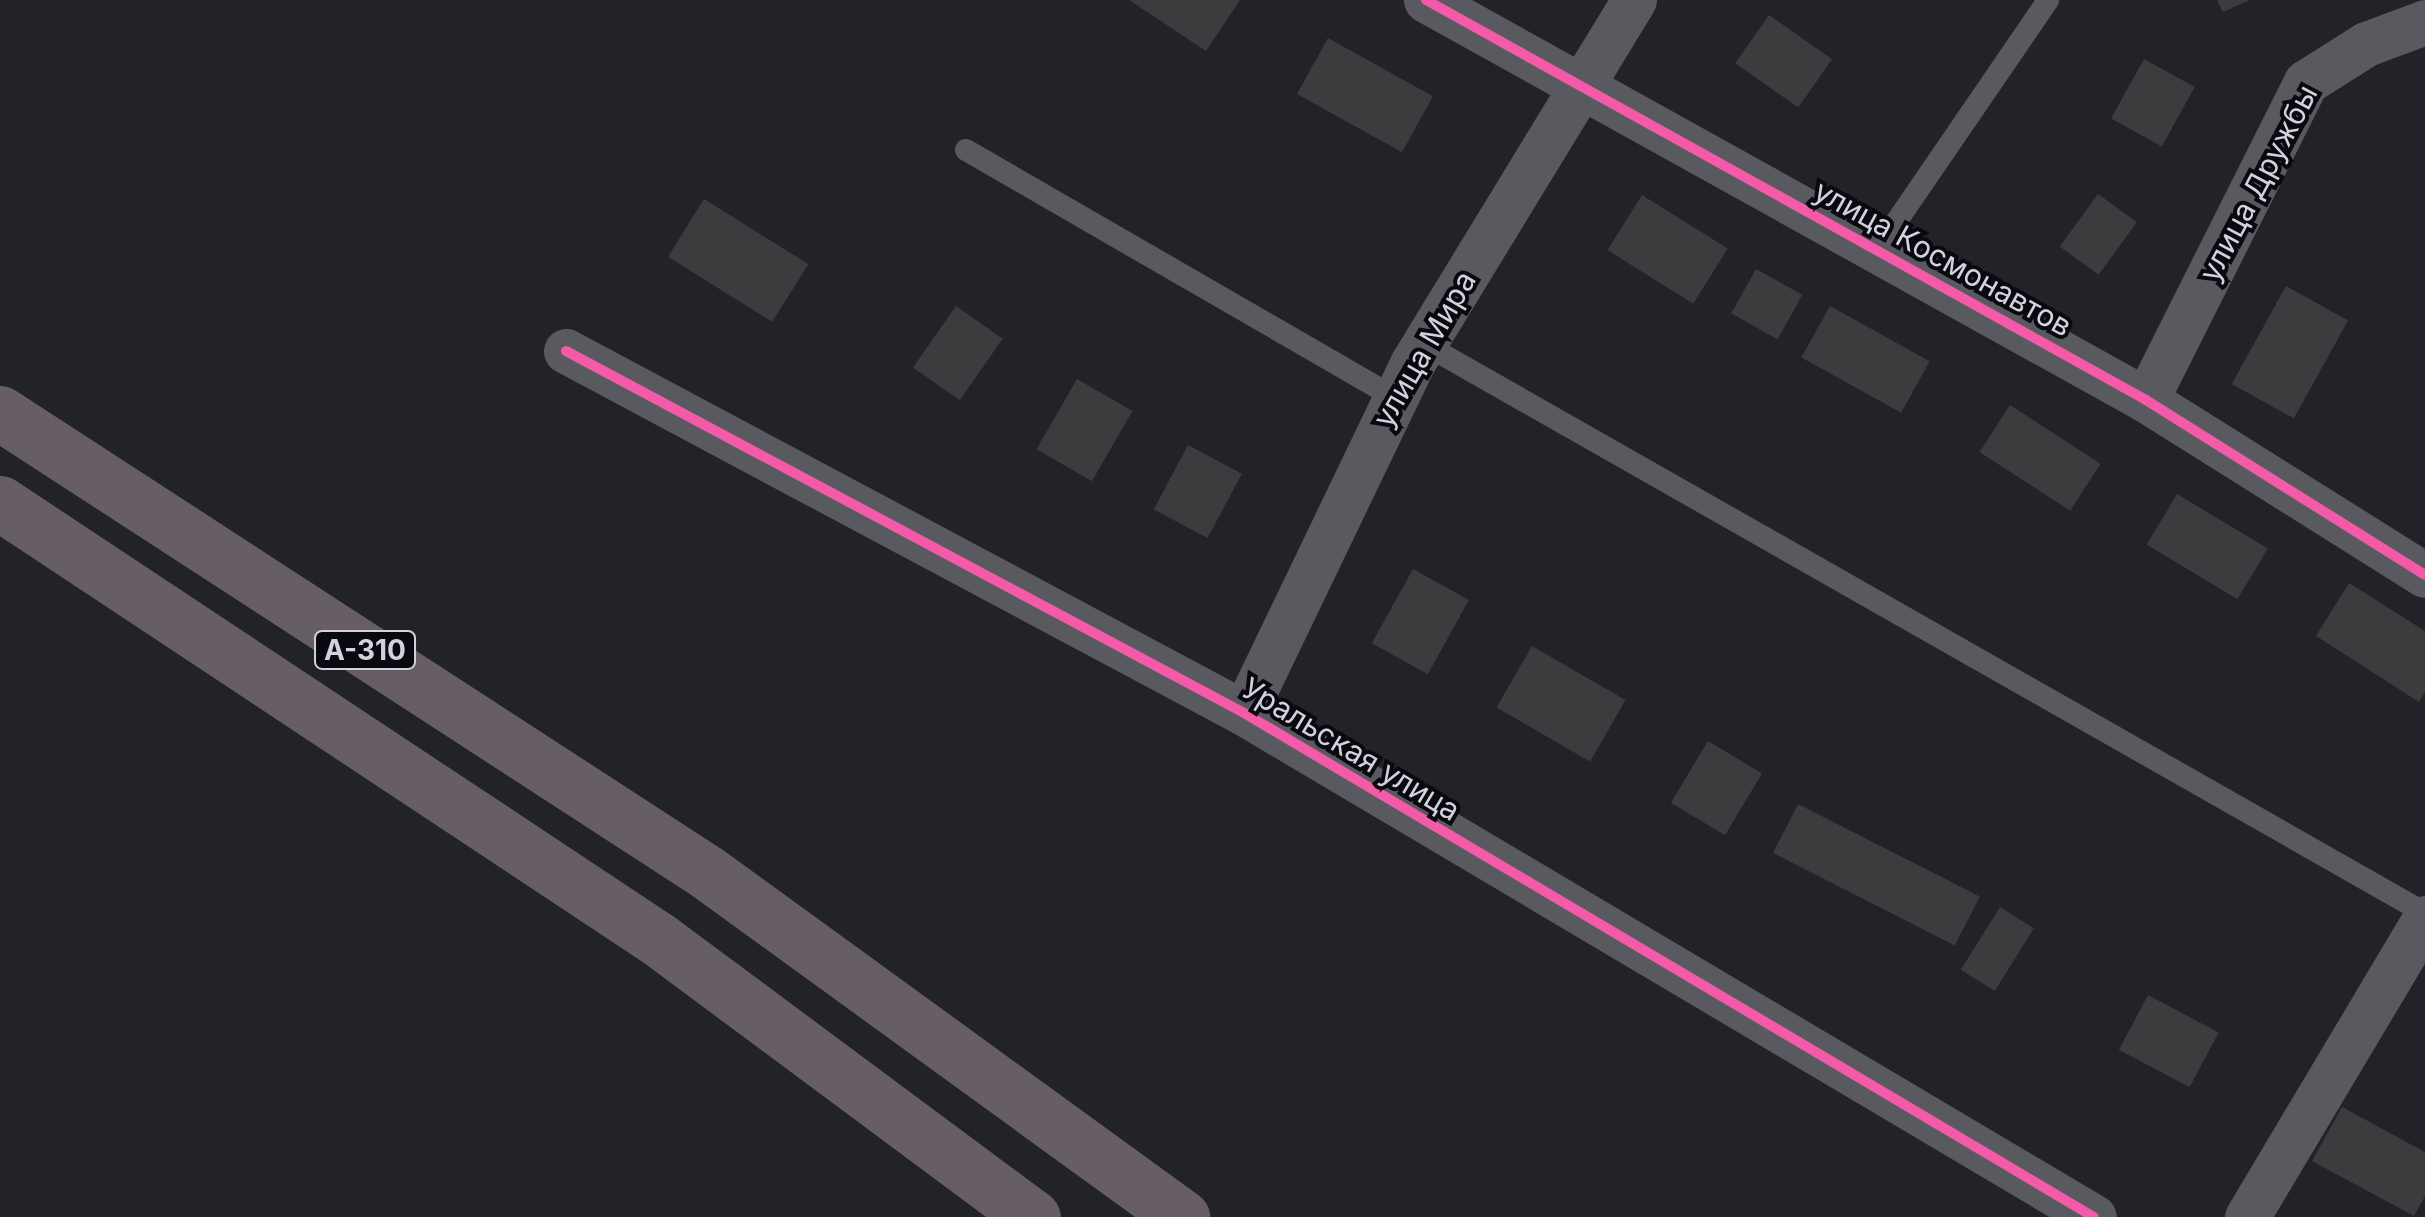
<!DOCTYPE html>
<html>
<head>
<meta charset="utf-8">
<style>
  body { margin:0 }
  #map { position:relative; width:2425px; height:1217px; overflow:hidden; background:#222229; font-family:Inter,sans-serif }
  div>[style] { position:absolute }
  [style*='--x'] { left:calc(var(--x)*1px); top:calc(var(--y)*1px); width:calc(var(--w)*1px); rotate:calc(var(--a)*1deg) }
  .building>* { inset:0; background:#3d3b3e; transform-origin:0 0 }
  .lane>* { height:22px; margin:-11px; padding:0 11px; transform-origin:11px; border-radius:11px; background:#595a60 }
  .street>* { height:45px; margin:-22.5px; padding:0 22.5px; transform-origin:22.5px; border-radius:22.5px; background:#595a60 }
  .highway>* { height:55px; margin:-27.5px; padding:0 27.5px; transform-origin:27.5px; border-radius:27.5px; background:#675e65 }
  .cycleway>* { height:10px; margin:-5px; padding:0 5px; transform-origin:5px; border-radius:5px; background:#f35aa7 }
  span { translate:-50% -50%; white-space:nowrap; text-align:center; line-height:1.15; -webkit-text-stroke:8px #09090f; paint-order:stroke }
  .shield-label span { padding:2px 8px; background:#09090f; border:2px solid; border-radius:8px; -webkit-text-stroke-width:0 }
  .shield-label { font-size:28px; color:#d1d2db; font-weight:700 }
  .street-label { font-size:30px; color:#d1d2db }
</style>
</head>
<body>
<div id="map">
  <div class="building">
    <i style="clip-path:polygon(1129px 0,1240px 0,1206px 51px)"></i>
    <i style="clip-path:polygon(2217px 0,2250px 0,2223px 12px)"></i>
    <i style="left:1769px;top:15px;width:77px;height:59px;rotate:35deg"></i>
    <i style="left:1328px;top:38px;width:120px;height:64px;rotate:29deg"></i>
    <i style="left:2144px;top:59px;width:58px;height:68px;rotate:29deg"></i>
    <i style="left:2098px;top:194px;width:48px;height:65px;rotate:36deg"></i>
    <i style="left:1642px;top:195px;width:101px;height:65px;rotate:32deg"></i>
    <i style="left:704px;top:199px;width:123px;height:68px;rotate:32deg"></i>
    <i style="left:1756px;top:269px;width:53px;height:51px;rotate:29deg"></i>
    <i style="left:2286px;top:286px;width:71px;height:112px;rotate:29deg"></i>
    <i style="left:956px;top:306px;width:57px;height:75px;rotate:35deg"></i>
    <i style="left:1830px;top:306px;width:114px;height:59px;rotate:29deg"></i>
    <i style="left:1077px;top:379px;width:64px;height:81px;rotate:30deg"></i>
    <i style="left:2010px;top:405px;width:108px;height:56px;rotate:33deg"></i>
    <i style="left:1188px;top:445px;width:61px;height:73px;rotate:28deg"></i>
    <i style="left:2177px;top:494px;width:106px;height:59px;rotate:31deg"></i>
    <i style="left:1413px;top:569px;width:64px;height:85px;rotate:29deg"></i>
    <i style="clip-path:polygon(2349px 583px,2425px 631px,2425px 692px,2419px 702px,2316px 636px)"></i>
    <i style="left:1532px;top:646px;width:108px;height:71px;rotate:30deg"></i>
    <i style="left:1708px;top:741px;width:63px;height:72px;rotate:31deg"></i>
    <i style="left:1798px;top:804px;width:204px;height:55px;rotate:27deg"></i>
    <i style="left:2000px;top:907px;width:40px;height:74px;rotate:32deg"></i>
    <i style="left:2148px;top:995px;width:80px;height:62px;rotate:28deg"></i>
    <i style="clip-path:polygon(2342px 1107px,2425px 1152px,2425px 1196px,2414px 1216px,2312px 1161px)"></i>
  </div>
  <div class="lane">
    <i style="--x:966;--y:150;--w:494;--a:30"></i>
    <i style="--x:1877;--y:250;--w:303;--a:-55.6"></i>
    <i style="--x:1424;--y:344;--w:1151;--a:29.62"></i>
  </div>
  <div class="street">
    <i style="--x:1426;--y:0;--w:824;--a:29.05"></i>
    <i style="--x:2146;--y:400;--w:329;--a:32.1"></i>
    <i style="--x:566;--y:351;--w:769;--a:28.1"></i>
    <i style="--x:1244;--y:713;--w:988;--a:30.67"></i>
    <i style="--x:2146;--y:400;--w:356;--a:-63.3"></i>
    <i style="--x:2306;--y:82;--w:71;--a:-32.3"></i>
    <i style="--x:2366;--y:44;--w:63;--a:-20.4"></i>
    <i style="--x:1244;--y:713;--w:390;--a:-64.3"></i>
    <i style="--x:1413;--y:362;--w:424;--a:-58.6"></i>
    <i style="--x:2247;--y:1217;--w:348;--a:-59.2"></i>
  </div>
  <div class="highway">
    <i style="--x:0;--y:413;--w:844;--a:33.01"></i>
    <i style="--x:708;--y:873;--w:586;--a:35.97"></i>
    <i style="--x:0;--y:503;--w:789;--a:33.53"></i>
    <i style="--x:658;--y:939;--w:467;--a:36.6"></i>
  </div>
  <div class="cycleway">
    <i style="--x:1426;--y:0;--w:824;--a:29.05"></i>
    <i style="--x:2146;--y:400;--w:329;--a:32.1"></i>
    <i style="--x:566;--y:351;--w:769;--a:28.1"></i>
    <i style="--x:1244;--y:713;--w:988;--a:30.67"></i>
  </div>
  <div class="shield-label">
    <span style="left:365px;top:650px">А-310</span>
  </div>
  <div class="street-label">
    <span style="left:2258px;top:183px;rotate:-62deg">улица Дружбы</span>
    <span style="left:1943px;top:258px;rotate:29deg">улица Космонавтов</span>
    <span style="left:1424px;top:349px;rotate:-60deg">улица Мира</span>
    <span style="left:1351px;top:749px;rotate:31deg">Уральская улица</span>
  </div>
</div>
</body>
</html>
